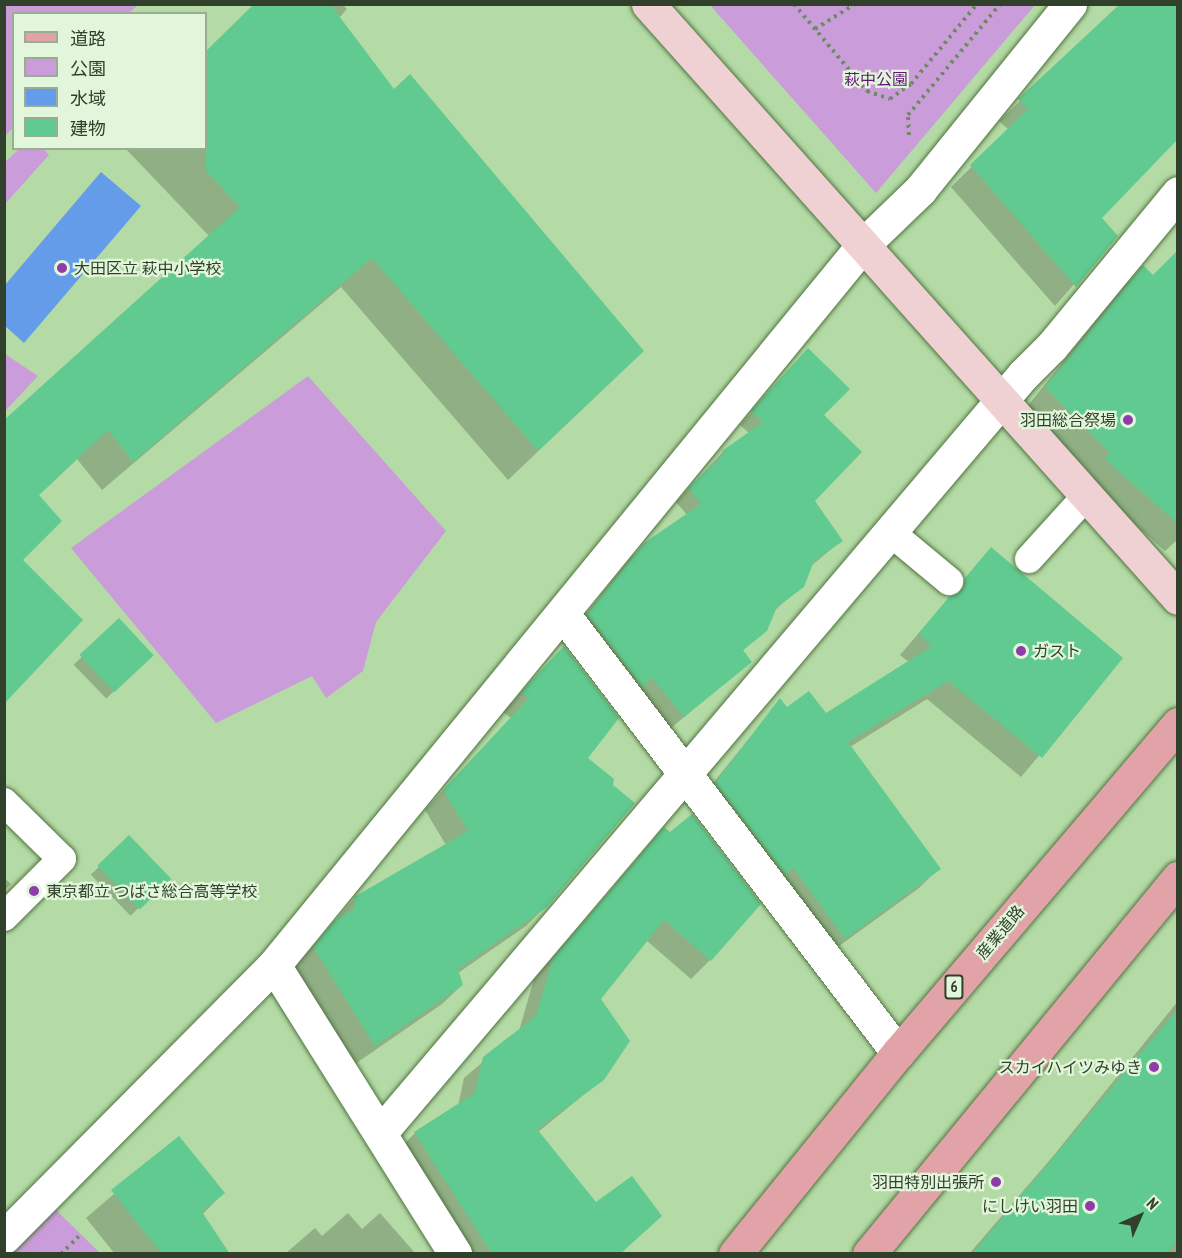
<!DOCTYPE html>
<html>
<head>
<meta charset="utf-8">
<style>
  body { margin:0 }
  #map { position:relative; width:1182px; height:1258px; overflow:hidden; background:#b4dba5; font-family:"PT Sans Narrow","Noto Sans JP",sans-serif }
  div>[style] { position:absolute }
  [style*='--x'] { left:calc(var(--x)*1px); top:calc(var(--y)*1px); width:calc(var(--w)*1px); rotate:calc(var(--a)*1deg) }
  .green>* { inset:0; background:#ca9dda }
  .water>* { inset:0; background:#659ce9 }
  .shadow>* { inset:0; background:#0003; transform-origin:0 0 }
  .building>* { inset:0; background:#61ca90; transform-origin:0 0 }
  .path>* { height:4px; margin-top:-2px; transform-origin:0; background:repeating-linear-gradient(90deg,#6f8a65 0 3px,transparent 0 7.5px) }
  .roads { filter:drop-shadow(0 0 2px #517442) drop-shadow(0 0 2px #517442) }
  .lane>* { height:28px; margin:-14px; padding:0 14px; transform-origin:14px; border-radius:14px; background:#fff }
  .street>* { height:33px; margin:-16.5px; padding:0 16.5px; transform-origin:16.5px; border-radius:16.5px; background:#fff }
  .secondary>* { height:33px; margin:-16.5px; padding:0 16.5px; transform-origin:16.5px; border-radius:16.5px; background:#f0d1d3 }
  .primary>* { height:33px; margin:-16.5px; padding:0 16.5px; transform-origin:16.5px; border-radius:16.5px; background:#e1a3a7 }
  .dots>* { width:16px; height:16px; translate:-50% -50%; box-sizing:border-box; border:3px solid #e1f6da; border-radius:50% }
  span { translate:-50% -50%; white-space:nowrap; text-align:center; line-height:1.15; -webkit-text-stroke:4.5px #e1f6da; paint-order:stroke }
  .shield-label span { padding:2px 4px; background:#e1f6da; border:2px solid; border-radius:4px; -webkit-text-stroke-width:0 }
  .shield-label { font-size:15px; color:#30402a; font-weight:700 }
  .park-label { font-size:16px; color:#621778 }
  .poi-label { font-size:16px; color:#30402a }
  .left { translate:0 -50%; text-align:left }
  .right { translate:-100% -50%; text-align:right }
  .street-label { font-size:16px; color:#30402a }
  .frame { position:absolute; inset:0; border:6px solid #30402a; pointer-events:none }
  .legend { position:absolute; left:12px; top:12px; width:195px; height:138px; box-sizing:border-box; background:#e1f6da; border:2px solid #9aad94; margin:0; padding:8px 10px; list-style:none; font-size:18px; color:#30402a }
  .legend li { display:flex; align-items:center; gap:12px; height:30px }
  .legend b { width:30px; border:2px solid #9aad94 }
  .north { position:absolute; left:1110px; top:1186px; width:60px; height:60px; -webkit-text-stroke:4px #e1f6da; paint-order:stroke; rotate:45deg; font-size:16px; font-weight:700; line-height:24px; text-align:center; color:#30402a }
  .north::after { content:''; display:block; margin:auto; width:21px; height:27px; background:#30402a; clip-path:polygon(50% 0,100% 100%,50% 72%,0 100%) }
</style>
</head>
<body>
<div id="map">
  <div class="green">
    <div style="clip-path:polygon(5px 4px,138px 4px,138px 5px,129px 13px,14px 14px,13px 128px,5px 136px)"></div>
    <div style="clip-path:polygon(710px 5px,1035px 5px,876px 193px)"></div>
    <div style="clip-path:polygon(20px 148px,44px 149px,49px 155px,5px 204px,5px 162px)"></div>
    <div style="clip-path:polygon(5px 354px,38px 376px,5px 411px)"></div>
    <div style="clip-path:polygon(308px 376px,446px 531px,376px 622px,363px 671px,326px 698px,312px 676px,216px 723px,71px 548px)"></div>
    <div style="clip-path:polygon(55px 1209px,100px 1253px,11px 1253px)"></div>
  </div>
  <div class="water">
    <div style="clip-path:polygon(101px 172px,141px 206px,24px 343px,5px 326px,5px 285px)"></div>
  </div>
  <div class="shadow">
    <div style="clip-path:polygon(256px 4px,342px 4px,347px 9px,339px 18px,612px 381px,508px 480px,341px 287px,102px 490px,77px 459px,38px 496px,21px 560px,4px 422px,209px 236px,125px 148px,206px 148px,206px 53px)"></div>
    <div style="clip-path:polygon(1123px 4px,1100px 218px,1116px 236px,1055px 306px,951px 187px,1009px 130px,999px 121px)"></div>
    <div style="clip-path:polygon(1178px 252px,1178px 539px,1165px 551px,1085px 480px,1091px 474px,1026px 408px,1123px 287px,1143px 267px,1153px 277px)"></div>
    <div style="clip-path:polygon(796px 363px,822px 415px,813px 501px,841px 541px,811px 566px,802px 586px,774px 611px,766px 630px,742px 651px,750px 662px,671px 728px,575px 628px,631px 557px,687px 515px,676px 502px,723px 452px,749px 433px,740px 425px)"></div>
    <div style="clip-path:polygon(991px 549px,1121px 658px,1021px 777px,927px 699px,850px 747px,939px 868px,919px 888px,824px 957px,697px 803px,780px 700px,786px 709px,825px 715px,909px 662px,900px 655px)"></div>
    <div style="left:119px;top:621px;width:47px;height:63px;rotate:46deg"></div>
    <div style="clip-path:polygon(563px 648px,586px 758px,611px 786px,546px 906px,526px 926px,458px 973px,462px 985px,442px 1004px,355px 1064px,295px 967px,355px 898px,446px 845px,425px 810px,511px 718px,503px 712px)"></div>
    <div style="clip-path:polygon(664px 829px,710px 960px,691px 979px,646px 940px,599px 999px,603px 1079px,538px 1132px,620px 1254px,463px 1254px,396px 1152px,415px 1133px,458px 1106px,464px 1078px,519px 1031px,534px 979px)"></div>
    <div style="left:129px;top:838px;width:57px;height:53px;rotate:46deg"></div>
    <div style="clip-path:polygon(4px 878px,11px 884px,4px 891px)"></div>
    <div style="clip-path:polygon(1178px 1001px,1178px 1254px,969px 1254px,1054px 1155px)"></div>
    <div style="clip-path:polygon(179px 1138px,223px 1193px,202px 1215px,228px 1254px,115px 1254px,86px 1218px)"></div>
    <div style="clip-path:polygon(348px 1213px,362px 1229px,380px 1213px,415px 1253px,285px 1254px,315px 1228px,322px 1236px)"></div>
  </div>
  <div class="building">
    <div style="clip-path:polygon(254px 4px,330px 4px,394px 89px,410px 74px,644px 351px,538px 451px,372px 258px,133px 462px,108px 430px,39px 495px,62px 521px,23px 560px,83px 620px,4px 704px,4px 420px,240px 207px,206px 171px,206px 51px)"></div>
    <div style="clip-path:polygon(1120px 4px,1178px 4px,1178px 139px,1102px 218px,1118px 236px,1076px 287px,970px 165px,1028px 109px,1018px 99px)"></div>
    <div style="clip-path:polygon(1178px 250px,1178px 524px,1105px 459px,1110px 453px,1045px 387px,1143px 265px,1153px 275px)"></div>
    <div style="clip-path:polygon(808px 348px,850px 389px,824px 415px,862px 452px,815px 501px,843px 541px,814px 561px,804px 587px,777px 607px,767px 631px,743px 650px,752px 662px,684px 717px,651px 677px,643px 688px,587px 614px,644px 543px,701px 504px,688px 488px,724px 454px,722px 451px,763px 422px,751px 411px)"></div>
    <div style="clip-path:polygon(991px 547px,1123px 658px,1042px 758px,948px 681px,848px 742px,941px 869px,845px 939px,793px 867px,786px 875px,715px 783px,780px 698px,787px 707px,809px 691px,826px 713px,932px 646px,918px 634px,949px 597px,962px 591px,965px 578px)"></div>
    <div style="left:119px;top:618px;width:51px;height:54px;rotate:47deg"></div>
    <div style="clip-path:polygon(564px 646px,619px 718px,588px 758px,614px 779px,613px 785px,635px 803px,547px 907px,458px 969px,463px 985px,375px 1046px,313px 947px,334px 921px,355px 908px,354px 897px,468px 831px,443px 790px,529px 698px,521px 692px)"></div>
    <div style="clip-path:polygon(692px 814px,761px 904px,711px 961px,664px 920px,601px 999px,630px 1041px,604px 1080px,537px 1129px,596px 1202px,632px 1176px,662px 1216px,620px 1254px,492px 1254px,414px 1132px,475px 1093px,483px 1057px,536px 1016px,553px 958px,664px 827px,670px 832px)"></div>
    <div style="left:129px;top:835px;width:61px;height:44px;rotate:46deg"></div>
    <div style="clip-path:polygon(1178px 1009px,1178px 1240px,1166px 1254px,972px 1254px)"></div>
    <div style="clip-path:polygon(179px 1136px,225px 1193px,202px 1212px,230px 1254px,162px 1254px,111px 1190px)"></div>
  </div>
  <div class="path">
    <div style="--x:794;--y:4;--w:114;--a:50"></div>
    <div style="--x:867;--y:91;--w:24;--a:19"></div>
    <div style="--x:890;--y:99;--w:26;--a:-36"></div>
    <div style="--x:911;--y:84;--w:104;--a:-50.5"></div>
    <div style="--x:815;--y:29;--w:47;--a:-32"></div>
    <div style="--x:909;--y:135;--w:20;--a:-93"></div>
    <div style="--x:908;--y:115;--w:144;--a:-50.3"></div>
    <div style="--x:61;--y:1254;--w:25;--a:-45"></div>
  </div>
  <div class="roads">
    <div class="lane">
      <div style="--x:890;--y:532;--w:77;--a:39.7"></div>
      <div style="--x:1029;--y:559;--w:86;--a:-47.8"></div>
      <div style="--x:4;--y:802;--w:81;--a:44.5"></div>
      <div style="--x:62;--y:859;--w:82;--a:135"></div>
    </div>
    <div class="street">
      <div style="--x:563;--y:614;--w:552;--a:52.65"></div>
      <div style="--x:274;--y:965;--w:341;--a:57.9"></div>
      <div style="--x:381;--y:1132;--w:993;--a:-49.7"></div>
      <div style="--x:1023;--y:375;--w:41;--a:-45"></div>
      <div style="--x:1052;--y:346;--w:198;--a:-50.5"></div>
      <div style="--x:4;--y:1237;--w:383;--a:-45.2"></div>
      <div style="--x:274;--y:965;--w:929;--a:-50.72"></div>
      <div style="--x:862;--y:246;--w:81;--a:-44"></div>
      <div style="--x:920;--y:190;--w:239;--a:-51.1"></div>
    </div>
    <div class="secondary">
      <div style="--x:648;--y:4;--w:796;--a:48.26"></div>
    </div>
    <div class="primary">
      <div style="--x:735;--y:1254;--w:259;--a:-51"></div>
      <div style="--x:898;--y:1053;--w:432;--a:-49.6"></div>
      <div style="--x:869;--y:1254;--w:487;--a:-50.6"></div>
    </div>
  </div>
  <div class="dots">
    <div style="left:62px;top:268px;background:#8f3ba9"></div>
    <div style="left:1128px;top:420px;background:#8f3ba9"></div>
    <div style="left:1021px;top:651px;background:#8f3ba9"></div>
    <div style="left:34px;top:891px;background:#8f3ba9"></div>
    <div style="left:1154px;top:1067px;background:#8f3ba9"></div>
    <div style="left:996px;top:1182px;background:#8f3ba9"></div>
    <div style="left:1090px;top:1206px;background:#8f3ba9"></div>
  </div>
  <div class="shield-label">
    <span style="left:954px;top:987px">6</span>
  </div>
  <div class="park-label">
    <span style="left:876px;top:79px">萩中公園</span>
  </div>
  <div class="poi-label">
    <span class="left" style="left:74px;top:268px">大田区立 萩中小学校</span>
    <span class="right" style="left:1116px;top:420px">羽田総合祭場</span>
    <span class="left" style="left:1033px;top:651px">ガスト</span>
    <span class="left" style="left:46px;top:891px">東京都立 つばさ総合高等学校</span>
    <span class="right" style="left:1142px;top:1067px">スカイハイツみゆき</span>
    <span class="right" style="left:984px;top:1182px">羽田特別出張所</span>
    <span class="right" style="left:1078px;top:1206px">にしけい羽田</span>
  </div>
  <div class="street-label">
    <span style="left:1000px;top:932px;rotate:-50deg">産業道路</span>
  </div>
  <div class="frame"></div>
  <ul class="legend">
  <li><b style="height:8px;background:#e1a3a7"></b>道路</li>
  <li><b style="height:16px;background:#ca9dda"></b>公園</li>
  <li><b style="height:16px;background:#659ce9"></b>水域</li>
  <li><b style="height:16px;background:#61ca90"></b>建物</li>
  </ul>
  <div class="north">N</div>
</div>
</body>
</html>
